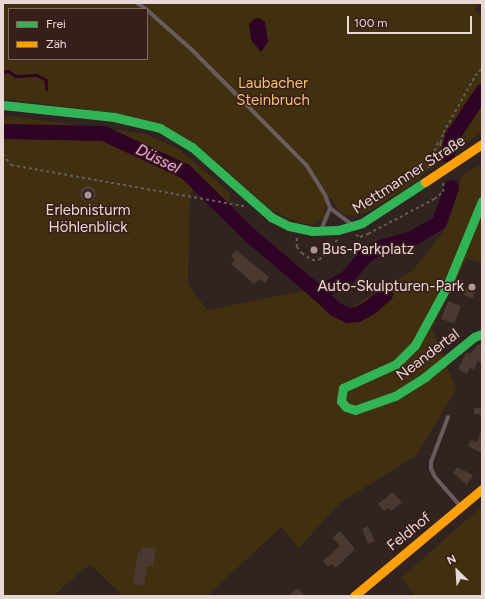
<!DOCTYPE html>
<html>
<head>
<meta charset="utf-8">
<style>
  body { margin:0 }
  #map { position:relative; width:485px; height:599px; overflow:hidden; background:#312320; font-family:Figtree,sans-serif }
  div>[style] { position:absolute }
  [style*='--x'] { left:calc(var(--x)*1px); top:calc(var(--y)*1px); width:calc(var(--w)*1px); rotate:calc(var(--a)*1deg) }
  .green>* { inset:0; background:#41300f }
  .water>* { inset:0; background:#2e0325 }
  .stream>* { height:2.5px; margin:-1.25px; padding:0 1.25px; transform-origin:1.25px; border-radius:1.25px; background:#2e0325 }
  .river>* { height:15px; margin:-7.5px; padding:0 7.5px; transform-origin:7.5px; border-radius:7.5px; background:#2e0325 }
  .building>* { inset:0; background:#4a3930; transform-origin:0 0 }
  .round { border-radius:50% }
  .path>* { height:1.5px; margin-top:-0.75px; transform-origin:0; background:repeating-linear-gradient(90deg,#675b59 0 3px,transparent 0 6px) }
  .lane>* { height:4px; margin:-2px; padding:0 2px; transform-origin:2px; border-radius:2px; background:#685d5c }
  .fast>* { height:9px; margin:-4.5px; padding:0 4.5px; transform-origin:4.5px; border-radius:4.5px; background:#30b455 }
  .slow>* { height:9px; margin:-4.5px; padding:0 4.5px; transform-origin:4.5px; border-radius:4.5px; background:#ff9f0a }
  .dots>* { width:11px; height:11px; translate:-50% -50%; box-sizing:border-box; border:2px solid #371e1a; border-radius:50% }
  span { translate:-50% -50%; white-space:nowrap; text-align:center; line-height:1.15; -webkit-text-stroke:3px #371e1a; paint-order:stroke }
  .park-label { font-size:15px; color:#f2c36a }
  .street-label { font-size:15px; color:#e9d7d4 }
  .poi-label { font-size:15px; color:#e9d7d4 }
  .left { translate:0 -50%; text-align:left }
  .right { translate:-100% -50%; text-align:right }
  .water-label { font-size:16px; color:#f4a4df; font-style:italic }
  .frame { position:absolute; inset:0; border:4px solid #e9d7d4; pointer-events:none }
  .legend { position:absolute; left:8px; top:8px; width:140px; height:52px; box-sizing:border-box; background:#371e1a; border:1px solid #7e6864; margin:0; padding:5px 7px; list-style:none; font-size:12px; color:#e9d7d4 }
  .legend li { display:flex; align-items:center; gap:8px; height:20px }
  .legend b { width:20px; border:1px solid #7e6864 }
  .north { position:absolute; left:437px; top:551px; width:40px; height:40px; -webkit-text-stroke:3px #371e1a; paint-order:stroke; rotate:335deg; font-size:11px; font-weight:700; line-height:16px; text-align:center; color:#e9d7d4 }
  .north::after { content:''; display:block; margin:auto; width:14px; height:18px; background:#e9d7d4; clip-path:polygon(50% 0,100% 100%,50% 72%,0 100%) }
  .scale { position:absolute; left:347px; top:16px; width:125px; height:18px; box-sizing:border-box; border:2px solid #e9d7d4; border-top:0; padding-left:5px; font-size:12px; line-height:14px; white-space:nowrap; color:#e9d7d4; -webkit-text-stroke:3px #371e1a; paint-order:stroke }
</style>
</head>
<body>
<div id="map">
  <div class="green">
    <div style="clip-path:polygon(evenodd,3px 3px,479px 3px,475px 9px,482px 19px,482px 132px,430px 168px,416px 182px,373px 209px,356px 216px,346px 215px,338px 209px,331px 198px,326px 200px,324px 218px,319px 222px,313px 225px,299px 223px,271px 210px,198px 146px,115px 113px,3px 99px,3px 3px,9px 9px,147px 9px,147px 59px,9px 59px,9px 9px)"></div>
    <div style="clip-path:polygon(9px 116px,145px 134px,179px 149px,230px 193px,229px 202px,206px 197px,193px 185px,190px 198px,188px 284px,207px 310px,307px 290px,340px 314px,413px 270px,443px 232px,462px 175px,482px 164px,482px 263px,467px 258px,432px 328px,456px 390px,417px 455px,340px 503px,299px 548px,281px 527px,207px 596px,123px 596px,90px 564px,53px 596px,3px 596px,3px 120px)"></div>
    <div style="clip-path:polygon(482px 506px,482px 596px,416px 596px,401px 578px)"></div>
  </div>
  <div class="water">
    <div style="clip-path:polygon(259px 18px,265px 22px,268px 42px,261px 52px,251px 40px,249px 24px,254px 19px)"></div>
  </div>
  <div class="stream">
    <div style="--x:3;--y:72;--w:5;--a:-11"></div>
    <div style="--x:8;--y:71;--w:9;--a:32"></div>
    <div style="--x:16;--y:76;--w:21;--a:-3"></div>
    <div style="--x:37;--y:75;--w:10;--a:29"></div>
    <div style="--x:46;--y:80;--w:9;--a:84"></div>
  </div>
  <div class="river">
    <div style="--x:3;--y:131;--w:100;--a:1.1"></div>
    <div style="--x:103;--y:133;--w:90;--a:24.9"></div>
    <div style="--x:185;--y:171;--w:93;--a:44.6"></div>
    <div style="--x:251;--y:236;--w:88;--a:40.4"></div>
    <div style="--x:318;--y:293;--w:32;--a:-28"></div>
    <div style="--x:346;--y:278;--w:30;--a:-50"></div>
    <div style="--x:365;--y:255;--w:17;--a:-28"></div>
    <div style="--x:380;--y:247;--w:35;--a:-16"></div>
    <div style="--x:414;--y:237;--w:29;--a:-31"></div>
    <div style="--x:439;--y:222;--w:37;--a:-71"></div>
    <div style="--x:447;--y:154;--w:19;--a:-74"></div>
    <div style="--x:452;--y:136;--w:54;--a:-56.3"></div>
    <div style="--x:318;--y:293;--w:23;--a:43"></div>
    <div style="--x:335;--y:309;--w:14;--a:25"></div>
    <div style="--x:348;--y:315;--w:9;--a:-6"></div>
    <div style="--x:357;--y:314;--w:15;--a:-28"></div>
    <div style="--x:370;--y:307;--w:20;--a:-41"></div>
  </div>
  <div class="building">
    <div class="round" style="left:80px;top:186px;width:16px;height:16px"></div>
    <div style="clip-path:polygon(236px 250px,269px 277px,265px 283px,260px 279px,254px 284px,231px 264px,235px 260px,231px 256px)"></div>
    <div style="left:469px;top:282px;width:10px;height:14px;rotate:24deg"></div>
    <div style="left:448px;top:301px;width:14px;height:19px;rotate:21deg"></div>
    <div style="clip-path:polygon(478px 344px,482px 346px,482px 363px,478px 361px,474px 370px,470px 368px,467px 374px,458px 369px,466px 353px,471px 353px)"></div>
    <div style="clip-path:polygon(474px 408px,482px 408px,482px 415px,474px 414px)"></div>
    <div style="clip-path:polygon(481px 431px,482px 432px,482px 453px,468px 446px,471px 440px,477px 442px)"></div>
    <div style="clip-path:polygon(457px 467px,473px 475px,467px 485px,453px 473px)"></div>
    <div style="clip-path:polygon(393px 492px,402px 503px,391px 511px,388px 508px,384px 511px,378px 504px)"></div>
    <div style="clip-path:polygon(368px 526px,375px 541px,368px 544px,362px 529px)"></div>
    <div style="clip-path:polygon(340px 531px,355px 549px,336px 568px,332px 564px,328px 567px,323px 561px,340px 546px,332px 538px)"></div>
    <div style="clip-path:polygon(142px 547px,156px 548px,153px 567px,147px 566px,144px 585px,133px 584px,138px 552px,141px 553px)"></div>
    <div style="clip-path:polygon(298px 588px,305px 596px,288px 596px)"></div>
  </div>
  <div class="path">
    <div style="--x:3;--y:154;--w:14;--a:54"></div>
    <div style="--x:11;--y:165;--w:237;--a:10"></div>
    <div style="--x:442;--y:158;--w:15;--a:-98"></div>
    <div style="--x:440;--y:143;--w:10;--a:-73"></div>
    <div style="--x:443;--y:133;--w:65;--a:-60.7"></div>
    <div style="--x:475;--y:76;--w:11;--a:-49"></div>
    <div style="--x:428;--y:168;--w:30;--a:-69"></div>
    <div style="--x:356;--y:235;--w:4;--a:27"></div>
    <div style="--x:360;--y:237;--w:9;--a:-21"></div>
    <div style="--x:368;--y:234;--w:75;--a:-27.9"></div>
    <div style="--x:434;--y:199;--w:11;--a:-38"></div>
    <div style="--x:443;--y:192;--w:9;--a:-90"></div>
    <div style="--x:297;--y:238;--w:9;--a:90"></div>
    <div style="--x:297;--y:247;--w:8;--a:50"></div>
    <div style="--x:302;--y:253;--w:12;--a:35"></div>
    <div style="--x:312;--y:260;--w:7;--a:0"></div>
    <div style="--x:319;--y:260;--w:27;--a:-48"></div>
  </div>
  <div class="lane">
    <div style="--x:137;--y:3;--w:11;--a:34"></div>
    <div style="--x:147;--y:10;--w:60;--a:41.6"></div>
    <div style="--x:192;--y:50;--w:163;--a:45.2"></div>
    <div style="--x:307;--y:166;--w:34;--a:58"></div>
    <div style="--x:325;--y:195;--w:14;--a:69"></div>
    <div style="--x:330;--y:208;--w:22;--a:112"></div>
    <div style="--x:330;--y:208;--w:25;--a:37"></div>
    <div style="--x:448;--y:417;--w:48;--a:110.7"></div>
    <div style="--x:431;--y:462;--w:7;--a:90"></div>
    <div style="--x:431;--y:469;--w:9;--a:63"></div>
    <div style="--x:435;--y:477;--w:38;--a:49"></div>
  </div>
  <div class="fast">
    <div style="--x:3;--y:105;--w:112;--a:6.2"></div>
    <div style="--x:114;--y:117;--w:47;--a:13.4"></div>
    <div style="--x:160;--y:128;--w:37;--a:31"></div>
    <div style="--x:192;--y:147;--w:106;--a:41.5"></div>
    <div style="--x:271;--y:217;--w:20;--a:27"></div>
    <div style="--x:289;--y:226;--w:24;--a:12"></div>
    <div style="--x:312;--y:231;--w:26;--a:-2"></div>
    <div style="--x:338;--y:230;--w:25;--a:-16"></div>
    <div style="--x:362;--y:223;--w:75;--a:-33.1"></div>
    <div style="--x:482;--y:201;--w:92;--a:112.4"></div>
    <div style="--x:447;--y:286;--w:67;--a:118.5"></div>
    <div style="--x:415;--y:345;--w:27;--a:135"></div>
    <div style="--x:396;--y:364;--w:58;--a:155.6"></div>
    <div style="--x:343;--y:388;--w:13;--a:99"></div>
    <div style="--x:341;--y:401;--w:8;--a:50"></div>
    <div style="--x:346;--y:407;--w:9;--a:18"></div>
    <div style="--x:355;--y:410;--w:42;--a:-19.3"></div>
    <div style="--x:395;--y:396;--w:36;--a:-32"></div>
    <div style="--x:425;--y:377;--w:63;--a:-39.2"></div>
    <div style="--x:474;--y:337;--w:9;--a:-21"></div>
  </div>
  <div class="slow">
    <div style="--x:425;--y:182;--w:69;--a:-33.7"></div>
    <div style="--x:354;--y:596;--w:167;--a:-39.9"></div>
  </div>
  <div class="dots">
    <div style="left:88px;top:195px;background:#a99895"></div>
    <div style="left:314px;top:250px;background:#a99895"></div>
    <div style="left:472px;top:287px;background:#a99895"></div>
  </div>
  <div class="park-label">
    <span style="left:273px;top:92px">Laubacher<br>Steinbruch</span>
  </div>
  <div class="street-label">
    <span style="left:409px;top:175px;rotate:-33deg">Mettmanner Straße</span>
    <span style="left:428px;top:355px;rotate:-37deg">Neandertal</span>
    <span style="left:409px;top:532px;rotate:-39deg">Feldhof</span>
  </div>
  <div class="poi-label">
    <span style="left:88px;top:219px">Erlebnisturm<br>Höhlenblick</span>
    <span class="left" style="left:322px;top:250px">Bus-Parkplatz</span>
    <span class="right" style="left:464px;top:287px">Auto-Skulpturen-Park</span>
  </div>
  <div class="water-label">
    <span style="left:158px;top:159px;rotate:26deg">Düssel</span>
  </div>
  <div class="frame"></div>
  <ul class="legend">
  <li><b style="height:5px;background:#30b455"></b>Frei</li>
  <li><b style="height:5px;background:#ff9f0a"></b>Zäh</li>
  </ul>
  <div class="north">N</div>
  <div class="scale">100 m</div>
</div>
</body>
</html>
